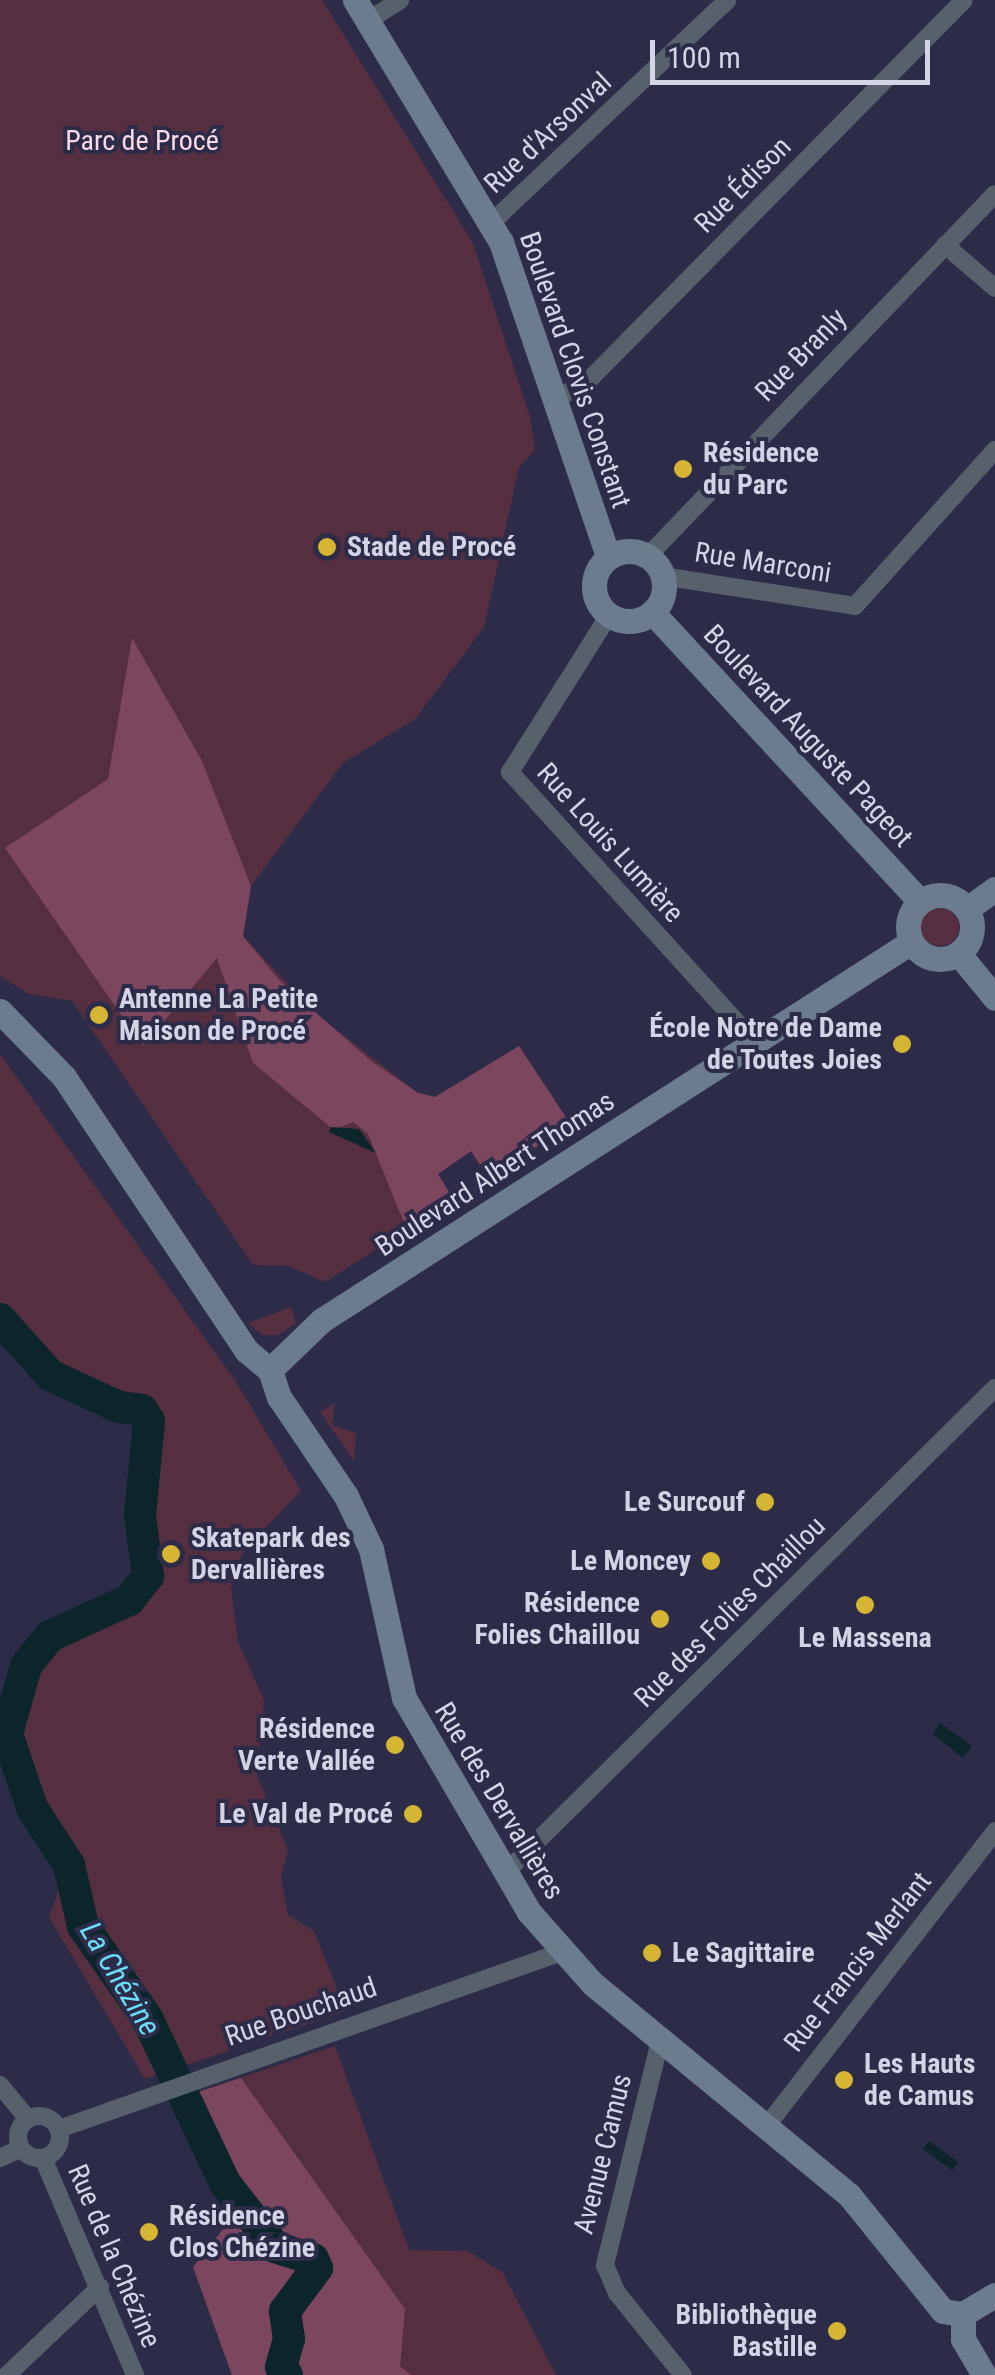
<!DOCTYPE html>
<html>
<head>
<meta charset="utf-8">
<style>
  body { margin:0 }
  #map { position:relative; width:995px; height:2375px; overflow:hidden; background:#2d2c48; font-family:"Roboto Condensed",sans-serif }
  div>[style] { position:absolute }
  [style*='--x'] { left:calc(var(--x)*1px); top:calc(var(--y)*1px); width:calc(var(--w)*1px); rotate:calc(var(--a)*1deg) }
  .green>* { inset:0; background:#552f40 }
  .round { border-radius:50% }
  .forest>* { inset:0; background:#7d465f }
  .water>* { inset:0; background:#0b252b; transform-origin:0 0 }
  .river>* { height:32px; margin:-16px; padding:0 16px; transform-origin:16px; border-radius:16px; background:#0b252b }
  .street>* { height:18px; margin:-9px; padding:0 9px; transform-origin:9px; border-radius:9px; background:#57616c }
  .street>.ring { margin:-9px; padding:0; box-sizing:content-box; background:none; border:18px solid #57616c; border-radius:50% }
  .secondary>* { height:25px; margin:-12.5px; padding:0 12.5px; transform-origin:12.5px; border-radius:12.5px; background:#6c7c8e }
  .secondary>.ring { margin:-12.5px; padding:0; box-sizing:content-box; background:none; border:25px solid #6c7c8e; border-radius:50% }
  .dots>* { width:28px; height:28px; translate:-50% -50%; box-sizing:border-box; border:5px solid #2d2c48; border-radius:50% }
  span { translate:-50% -50%; white-space:nowrap; text-align:center; line-height:1.15; -webkit-text-stroke:8px #2d2c48; paint-order:stroke }
  .street-label { font-size:28px; color:#d3d4e6 }
  .park-label { font-size:28px; color:#fdd9e7 }
  .poi-label { font-size:28px; color:#d3d4e6; font-weight:700 }
  .left { translate:0 -50%; text-align:left }
  .right { translate:-100% -50%; text-align:right }
  .water-label { font-size:30px; color:#69defa; font-style:italic }
  .scale { position:absolute; left:650px; top:40px; width:280px; height:45px; box-sizing:border-box; border:5px solid #d3d4e6; border-top:0; padding-left:12px; font-size:30px; line-height:35px; white-space:nowrap; color:#d3d4e6; -webkit-text-stroke:8px #2d2c48; paint-order:stroke }
</style>
</head>
<body>
<div id="map">
  <div class="green">
    <div style="clip-path:polygon(0 0,322px 0,473px 243px,530px 417px,535px 450px,519px 467px,484px 627px,415px 719px,343px 763px,251px 886px,243px 936px,318px 1016px,418px 1093px,435px 1097px,519px 1046px,571px 1125px,488px 1177px,471px 1151px,438px 1174px,454px 1200px,325px 1282px,289px 1266px,253px 1265px,72px 1001px,29px 994px,0 976px)"></div>
    <div class="round" style="left:921px;top:908px;width:38px;height:38px"></div>
    <div style="clip-path:polygon(0 1054px,235px 1380px,301px 1491px,243px 1551px,231px 1588px,238px 1642px,264px 1700px,257px 1776px,288px 1850px,281px 1878px,288px 1915px,314px 1931px,346px 2011px,145px 2079px,49px 1917px,66px 1870px,59px 1840px,14px 1745px,51px 1647px,147px 1593px,152px 1569px,147px 1516px,157px 1426px,154px 1405px,120px 1402px,58px 1371px,0 1309px)"></div>
    <div style="clip-path:polygon(291px 1307px,296px 1323px,278px 1335px,262px 1335px,248px 1323px)"></div>
    <div style="clip-path:polygon(335px 1403px,332px 1425px,356px 1433px,354px 1461px,320px 1412px)"></div>
    <div style="clip-path:polygon(335px 2046px,409px 2250px,468px 2251px,503px 2273px,556px 2375px,232px 2375px,193px 2267px,232px 2218px,183px 2097px)"></div>
  </div>
  <div class="forest">
    <div style="clip-path:polygon(132px 638px,202px 761px,251px 886px,243px 936px,279px 980px,371px 1061px,418px 1093px,435px 1097px,519px 1046px,571px 1125px,488px 1177px,471px 1151px,438px 1174px,454px 1200px,407px 1230px,368px 1134px,353px 1122px,334px 1130px,253px 1063px,217px 958px,143px 1046px,5px 848px,108px 779px)"></div>
    <div style="clip-path:polygon(241px 2078px,405px 2309px,400px 2366px,411px 2375px,232px 2375px,193px 2267px,232px 2218px,183px 2097px)"></div>
  </div>
  <div class="water">
    <div style="clip-path:polygon(331px 1127px,359px 1129px,376px 1153px,329px 1132px)"></div>
    <div style="clip-path:polygon(940px 1723px,972px 1746px,963px 1758px,933px 1734px)"></div>
    <div style="left:929px;top:2141px;width:36px;height:10px;rotate:36deg"></div>
  </div>
  <div class="river">
    <div style="--x:0;--y:1319;--w:75;--a:48.2"></div>
    <div style="--x:50;--y:1375;--w:76;--a:24.9"></div>
    <div style="--x:119;--y:1407;--w:23;--a:7"></div>
    <div style="--x:142;--y:1410;--w:13;--a:58"></div>
    <div style="--x:149;--y:1421;--w:95;--a:95.4"></div>
    <div style="--x:140;--y:1516;--w:61;--a:82.4"></div>
    <div style="--x:148;--y:1576;--w:31;--a:128"></div>
    <div style="--x:129;--y:1600;--w:87;--a:155.5"></div>
    <div style="--x:50;--y:1636;--w:38;--a:129"></div>
    <div style="--x:26;--y:1666;--w:71;--a:105.6"></div>
    <div style="--x:7;--y:1734;--w:78;--a:71.3"></div>
    <div style="--x:32;--y:1808;--w:68;--a:57"></div>
    <div style="--x:69;--y:1865;--w:63;--a:77.1"></div>
    <div style="--x:83;--y:1926;--w:112;--a:55.2"></div>
    <div style="--x:147;--y:2018;--w:183;--a:64.7"></div>
    <div style="--x:225;--y:2183;--w:81;--a:52"></div>
    <div style="--x:275;--y:2247;--w:40;--a:18"></div>
    <div style="--x:313;--y:2259;--w:10;--a:66"></div>
    <div style="--x:317;--y:2268;--w:54;--a:126.7"></div>
    <div style="--x:285;--y:2311;--w:28;--a:82"></div>
    <div style="--x:289;--y:2339;--w:29;--a:106"></div>
    <div style="--x:281;--y:2367;--w:10;--a:53"></div>
  </div>
  <div class="street">
    <div style="--x:367;--y:21;--w:39;--a:-32"></div>
    <div style="--x:491;--y:223;--w:325;--a:-43.3"></div>
    <div style="--x:945;--y:245;--w:66;--a:40.7"></div>
    <div style="--x:555;--y:400;--w:41;--a:-31"></div>
    <div style="--x:590;--y:379;--w:532;--a:-45.38"></div>
    <div style="--x:648;--y:556;--w:501;--a:-46.21"></div>
    <div style="--x:662;--y:576;--w:195;--a:8.8"></div>
    <div style="--x:855;--y:606;--w:210;--a:-48.1"></div>
    <div style="--x:609;--y:615;--w:186;--a:122.2"></div>
    <div style="--x:510;--y:772;--w:366;--a:47.8"></div>
    <div style="--x:504;--y:1874;--w:691;--a:-44.71"></div>
    <div style="--x:660;--y:2041;--w:231;--a:103.8"></div>
    <div style="--x:605;--y:2265;--w:30;--a:67"></div>
    <div style="--x:617;--y:2293;--w:105;--a:51.2"></div>
    <div style="--x:0;--y:2085;--w:44;--a:50.5"></div>
    <div class="ring" style="left:18px;top:2116px;width:24px;height:24px"></div>
    <div style="--x:765;--y:2128;--w:376;--a:-52.2"></div>
    <div style="--x:59;--y:2129;--w:533;--a:-19.39"></div>
    <div style="--x:0;--y:2158;--w:23;--a:-25"></div>
    <div style="--x:43;--y:2158;--w:236;--a:67"></div>
    <div style="--x:7;--y:2375;--w:128;--a:-43.4"></div>
  </div>
  <div class="secondary">
    <div style="--x:355;--y:0;--w:283;--a:58.9"></div>
    <div style="--x:501;--y:242;--w:333;--a:71.2"></div>
    <div class="ring" style="left:594px;top:551px;width:45px;height:45px"></div>
    <div style="--x:652;--y:612;--w:394;--a:47.2"></div>
    <div class="ring" style="left:908px;top:895px;width:39px;height:39px"></div>
    <div style="--x:967;--y:909;--w:34;--a:-36"></div>
    <div style="--x:958;--y:953;--w:58;--a:50.6"></div>
    <div style="--x:0;--y:1011;--w:92;--a:45.9"></div>
    <div style="--x:64;--y:1077;--w:329;--a:56.3"></div>
    <div style="--x:247;--y:1351;--w:30;--a:40"></div>
    <div style="--x:270;--y:1370;--w:28;--a:72"></div>
    <div style="--x:279;--y:1397;--w:120;--a:55.9"></div>
    <div style="--x:346;--y:1496;--w:59;--a:64.7"></div>
    <div style="--x:371;--y:1549;--w:153;--a:77.5"></div>
    <div style="--x:404;--y:1698;--w:248;--a:59.7"></div>
    <div style="--x:529;--y:1912;--w:96;--a:48.4"></div>
    <div style="--x:593;--y:1984;--w:332;--a:39.5"></div>
    <div style="--x:849;--y:2195;--w:149;--a:51"></div>
    <div style="--x:943;--y:2311;--w:20;--a:9"></div>
    <div style="--x:270;--y:1370;--w:72;--a:-43.9"></div>
    <div style="--x:322;--y:1320;--w:700;--a:-32.69"></div>
    <div style="--x:963;--y:2314;--w:25;--a:90"></div>
    <div style="--x:963;--y:2339;--w:42;--a:59.7"></div>
    <div style="--x:963;--y:2314;--w:37;--a:-31"></div>
  </div>
  <div class="dots">
    <div style="left:683px;top:469px;background:#d6b534"></div>
    <div style="left:327px;top:547px;background:#d6b534"></div>
    <div style="left:99px;top:1015px;background:#d6b534"></div>
    <div style="left:902px;top:1044px;background:#d6b534"></div>
    <div style="left:765px;top:1502px;background:#d6b534"></div>
    <div style="left:171px;top:1554px;background:#d6b534"></div>
    <div style="left:711px;top:1561px;background:#d6b534"></div>
    <div style="left:865px;top:1605px;background:#d6b534"></div>
    <div style="left:660px;top:1619px;background:#d6b534"></div>
    <div style="left:395px;top:1745px;background:#d6b534"></div>
    <div style="left:413px;top:1814px;background:#d6b534"></div>
    <div style="left:652px;top:1953px;background:#d6b534"></div>
    <div style="left:844px;top:2080px;background:#d6b534"></div>
    <div style="left:149px;top:2232px;background:#d6b534"></div>
    <div style="left:837px;top:2331px;background:#d6b534"></div>
  </div>
  <div class="street-label">
    <span style="left:548px;top:133px;rotate:-43deg">Rue d'Arsonval</span>
    <span style="left:743px;top:185px;rotate:-45deg">Rue Édison</span>
    <span style="left:801px;top:355px;rotate:-46deg">Rue Branly</span>
    <span style="left:575px;top:370px;rotate:71deg">Boulevard Clovis Constant</span>
    <span style="left:763px;top:563px;rotate:9deg">Rue Marconi</span>
    <span style="left:808px;top:736px;rotate:47deg">Boulevard Auguste Pageot</span>
    <span style="left:610px;top:843px;rotate:48deg">Rue Louis Lumière</span>
    <span style="left:495px;top:1174px;rotate:-33deg">Boulevard Albert Thomas</span>
    <span style="left:730px;top:1612px;rotate:-45deg">Rue des Folies Chaillou</span>
    <span style="left:499px;top:1801px;rotate:59deg">Rue des Dervallières</span>
    <span style="left:858px;top:1962px;rotate:-52deg">Rue Francis Merlant</span>
    <span style="left:301px;top:2012px;rotate:-19deg">Rue Bouchaud</span>
    <span style="left:603px;top:2154px;rotate:-76deg">Avenue Camus</span>
    <span style="left:114px;top:2256px;rotate:67deg">Rue de la Chézine</span>
  </div>
  <div class="park-label">
    <span style="left:142px;top:141px">Parc de Procé</span>
  </div>
  <div class="poi-label">
    <span class="left" style="left:703px;top:469px">Résidence<br>du Parc</span>
    <span class="left" style="left:347px;top:547px">Stade de Procé</span>
    <span class="left" style="left:119px;top:1015px">Antenne La Petite<br>Maison de Procé</span>
    <span class="right" style="left:882px;top:1044px">École Notre de Dame<br>de Toutes Joies</span>
    <span class="right" style="left:745px;top:1502px">Le Surcouf</span>
    <span class="left" style="left:191px;top:1554px">Skatepark des<br>Dervallières</span>
    <span class="right" style="left:691px;top:1561px">Le Moncey</span>
    <span class="right" style="left:640px;top:1619px">Résidence<br>Folies Chaillou</span>
    <span style="left:865px;top:1638px">Le Massena</span>
    <span class="right" style="left:375px;top:1745px">Résidence<br>Verte Vallée</span>
    <span class="right" style="left:393px;top:1814px">Le Val de Procé</span>
    <span class="left" style="left:672px;top:1953px">Le Sagittaire</span>
    <span class="left" style="left:864px;top:2080px">Les Hauts<br>de Camus</span>
    <span class="left" style="left:169px;top:2232px">Résidence<br>Clos Chézine</span>
    <span class="right" style="left:817px;top:2331px">Bibliothèque<br>Bastille</span>
  </div>
  <div class="water-label">
    <span style="left:120px;top:1979px;rotate:59deg">La Chézine</span>
  </div>
  <div class="scale">100 m</div>
</div>
</body>
</html>
